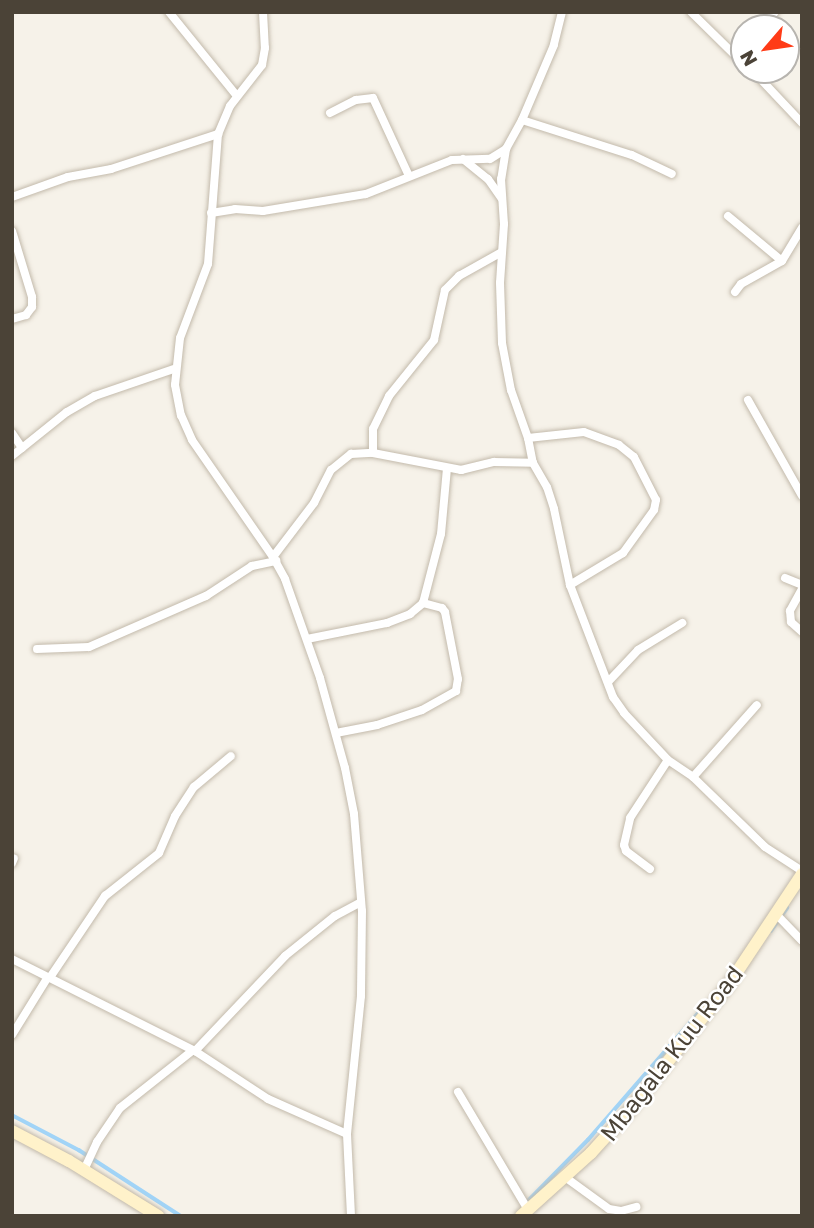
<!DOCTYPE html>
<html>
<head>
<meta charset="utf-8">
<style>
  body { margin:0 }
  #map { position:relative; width:814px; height:1228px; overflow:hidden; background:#f6f2e9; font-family:"Golos Text",sans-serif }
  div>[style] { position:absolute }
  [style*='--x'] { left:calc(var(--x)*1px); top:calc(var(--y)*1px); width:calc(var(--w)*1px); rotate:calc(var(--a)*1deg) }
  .stream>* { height:3.5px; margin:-1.75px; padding:0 1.75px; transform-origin:1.75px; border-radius:1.75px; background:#a1d4f7 }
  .roads { filter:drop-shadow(0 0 2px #c3baab) drop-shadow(0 0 2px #c3baab) }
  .street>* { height:8px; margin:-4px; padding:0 4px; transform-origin:4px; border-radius:4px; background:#fff }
  .secondary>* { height:12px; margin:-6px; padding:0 6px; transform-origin:6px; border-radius:6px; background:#fff2ca }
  span { translate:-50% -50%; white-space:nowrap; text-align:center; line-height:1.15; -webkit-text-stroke:5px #fff; paint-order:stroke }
  .street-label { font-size:24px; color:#4b4337 }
  .frame { position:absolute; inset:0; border:14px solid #4b4337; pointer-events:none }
  .north { position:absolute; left:730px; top:14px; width:70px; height:70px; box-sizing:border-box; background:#fff; border:2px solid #b7b4af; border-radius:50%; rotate:241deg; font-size:19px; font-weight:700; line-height:28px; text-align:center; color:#4b4337 }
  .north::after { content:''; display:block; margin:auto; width:24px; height:32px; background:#ff3b17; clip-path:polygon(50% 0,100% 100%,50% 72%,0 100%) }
</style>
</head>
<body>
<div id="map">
  <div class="stream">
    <div style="--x:771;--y:931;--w:28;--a:-55"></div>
    <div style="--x:12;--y:1115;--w:76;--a:27.6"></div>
    <div style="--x:79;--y:1150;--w:121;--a:32.9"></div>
    <div style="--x:527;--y:1202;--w:87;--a:-45.5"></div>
    <div style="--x:588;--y:1140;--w:171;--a:-49"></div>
  </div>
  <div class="roads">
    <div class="street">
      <div style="--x:169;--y:12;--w:108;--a:51"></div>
      <div style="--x:263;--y:12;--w:36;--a:87"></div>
      <div style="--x:265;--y:48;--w:17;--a:100"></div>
      <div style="--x:262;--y:65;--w:52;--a:128"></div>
      <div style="--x:230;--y:106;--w:30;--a:113"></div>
      <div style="--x:218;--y:134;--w:130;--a:94.4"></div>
      <div style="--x:208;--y:264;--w:79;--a:110.7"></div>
      <div style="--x:180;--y:338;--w:47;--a:96.1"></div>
      <div style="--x:175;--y:385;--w:31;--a:79"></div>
      <div style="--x:181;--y:415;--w:27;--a:66"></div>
      <div style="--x:192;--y:440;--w:142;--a:55.3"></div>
      <div style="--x:273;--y:557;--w:25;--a:61"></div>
      <div style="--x:285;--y:579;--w:105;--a:70.5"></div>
      <div style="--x:320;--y:678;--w:93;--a:74.5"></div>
      <div style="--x:345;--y:768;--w:47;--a:78.9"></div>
      <div style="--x:354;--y:814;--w:97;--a:85.3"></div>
      <div style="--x:362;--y:911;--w:85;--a:90.7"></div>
      <div style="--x:361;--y:996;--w:139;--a:95.8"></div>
      <div style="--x:347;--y:1134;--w:82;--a:87.2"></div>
      <div style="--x:562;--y:12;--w:34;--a:104"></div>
      <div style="--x:554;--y:45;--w:82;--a:113.1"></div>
      <div style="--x:522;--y:120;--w:33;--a:119"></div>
      <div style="--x:506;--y:149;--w:30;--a:99"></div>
      <div style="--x:501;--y:179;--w:45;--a:86.2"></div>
      <div style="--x:504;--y:224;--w:59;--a:93.9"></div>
      <div style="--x:500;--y:283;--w:60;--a:88.1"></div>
      <div style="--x:502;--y:343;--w:48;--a:79.2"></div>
      <div style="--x:511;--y:390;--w:51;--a:70.5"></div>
      <div style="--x:528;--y:438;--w:25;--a:79"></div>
      <div style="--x:533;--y:463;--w:28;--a:60"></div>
      <div style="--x:547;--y:487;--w:23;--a:72"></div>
      <div style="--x:554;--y:509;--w:78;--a:78.1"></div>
      <div style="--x:570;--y:585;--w:120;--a:69"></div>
      <div style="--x:613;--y:697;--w:19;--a:55"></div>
      <div style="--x:624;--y:713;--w:64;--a:46.9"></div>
      <div style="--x:668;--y:760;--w:30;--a:34"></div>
      <div style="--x:693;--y:777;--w:100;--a:44.2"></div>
      <div style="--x:765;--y:847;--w:44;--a:33"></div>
      <div style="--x:691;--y:12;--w:74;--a:44.5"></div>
      <div style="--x:761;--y:28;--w:21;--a:-49"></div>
      <div style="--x:752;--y:70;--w:73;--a:46.7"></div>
      <div style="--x:330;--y:113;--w:29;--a:-27"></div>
      <div style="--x:356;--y:100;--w:17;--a:-7"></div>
      <div style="--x:373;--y:98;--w:86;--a:65.2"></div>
      <div style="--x:522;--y:120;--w:115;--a:17.7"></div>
      <div style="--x:632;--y:155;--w:44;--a:25.4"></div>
      <div style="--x:463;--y:159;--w:32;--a:39"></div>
      <div style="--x:488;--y:179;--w:24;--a:55"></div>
      <div style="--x:12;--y:197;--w:59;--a:-19.7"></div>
      <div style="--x:68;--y:177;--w:44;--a:-10.5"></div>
      <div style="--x:111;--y:169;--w:113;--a:-18.1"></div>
      <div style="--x:211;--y:213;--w:24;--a:-9"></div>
      <div style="--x:235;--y:209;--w:28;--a:4"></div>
      <div style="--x:263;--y:211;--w:104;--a:-9.4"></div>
      <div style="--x:366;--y:194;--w:92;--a:-21.6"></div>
      <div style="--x:452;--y:160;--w:38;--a:-2"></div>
      <div style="--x:490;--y:159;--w:19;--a:-32"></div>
      <div style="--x:728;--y:216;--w:70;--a:39.8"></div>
      <div style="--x:12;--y:231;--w:69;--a:73.1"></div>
      <div style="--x:32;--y:297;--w:10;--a:90"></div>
      <div style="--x:32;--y:307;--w:10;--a:127"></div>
      <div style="--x:26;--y:315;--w:15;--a:164"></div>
      <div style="--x:735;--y:292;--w:10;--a:-53"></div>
      <div style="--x:741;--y:284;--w:47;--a:-29.3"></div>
      <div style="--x:782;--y:261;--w:39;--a:-59"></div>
      <div style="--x:748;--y:400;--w:110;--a:60.6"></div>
      <div style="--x:12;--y:433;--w:18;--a:56"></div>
      <div style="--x:528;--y:438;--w:56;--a:-6.1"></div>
      <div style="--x:584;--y:432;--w:37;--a:20"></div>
      <div style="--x:619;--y:445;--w:19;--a:39"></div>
      <div style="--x:634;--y:457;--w:48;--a:62.9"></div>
      <div style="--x:656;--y:500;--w:10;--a:101"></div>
      <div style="--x:654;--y:510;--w:53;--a:125.8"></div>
      <div style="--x:623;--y:553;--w:62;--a:148.9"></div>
      <div style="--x:373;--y:453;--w:24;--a:-90"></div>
      <div style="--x:373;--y:429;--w:37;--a:-64"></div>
      <div style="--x:389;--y:396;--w:72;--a:-51.2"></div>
      <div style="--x:434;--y:340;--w:51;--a:-77.6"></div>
      <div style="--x:445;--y:290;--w:20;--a:-45"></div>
      <div style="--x:459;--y:276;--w:49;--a:-29.2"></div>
      <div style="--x:12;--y:456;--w:70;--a:-38.7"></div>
      <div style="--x:67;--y:412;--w:32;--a:-30"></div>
      <div style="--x:95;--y:396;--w:83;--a:-18.9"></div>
      <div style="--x:273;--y:557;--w:68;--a:-52.8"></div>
      <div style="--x:314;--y:503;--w:37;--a:-63"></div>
      <div style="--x:331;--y:470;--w:26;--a:-39"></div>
      <div style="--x:351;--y:454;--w:22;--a:-3"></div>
      <div style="--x:373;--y:453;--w:90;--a:10.9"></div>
      <div style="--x:461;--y:470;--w:34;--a:-14"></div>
      <div style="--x:494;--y:462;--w:39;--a:1"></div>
      <div style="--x:785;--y:578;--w:18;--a:22"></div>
      <div style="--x:802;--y:589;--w:25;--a:119"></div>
      <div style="--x:790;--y:611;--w:11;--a:85"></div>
      <div style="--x:791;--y:622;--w:15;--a:42"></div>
      <div style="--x:307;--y:639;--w:82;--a:-11.3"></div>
      <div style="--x:387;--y:623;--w:25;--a:-21"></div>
      <div style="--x:410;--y:614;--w:17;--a:-40"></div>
      <div style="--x:423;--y:603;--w:71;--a:-75.4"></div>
      <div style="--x:441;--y:534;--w:66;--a:-84.8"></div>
      <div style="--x:37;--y:649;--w:52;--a:-2.2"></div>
      <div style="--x:89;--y:647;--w:128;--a:-23.6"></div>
      <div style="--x:206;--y:596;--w:55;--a:-33.1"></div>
      <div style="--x:252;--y:566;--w:25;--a:-12"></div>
      <div style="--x:608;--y:682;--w:44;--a:-46.8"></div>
      <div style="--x:638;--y:650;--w:52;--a:-31.5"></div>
      <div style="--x:336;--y:733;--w:42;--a:-11"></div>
      <div style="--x:377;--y:725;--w:47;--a:-18.4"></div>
      <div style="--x:422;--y:710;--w:39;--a:-29"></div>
      <div style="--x:456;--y:691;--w:12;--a:-81"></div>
      <div style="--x:458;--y:679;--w:68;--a:-101"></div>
      <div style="--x:445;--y:612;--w:5;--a:-127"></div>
      <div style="--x:442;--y:608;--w:20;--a:-165"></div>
      <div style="--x:693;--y:777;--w:96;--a:-48.4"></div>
      <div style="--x:12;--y:863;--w:5;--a:-68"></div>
      <div style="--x:650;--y:869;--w:30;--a:-143"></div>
      <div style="--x:626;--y:851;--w:6;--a:-108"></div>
      <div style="--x:624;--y:845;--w:28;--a:-77"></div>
      <div style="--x:630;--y:818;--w:69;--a:-56.8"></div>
      <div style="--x:775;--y:913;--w:39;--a:46"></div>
      <div style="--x:12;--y:959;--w:205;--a:26.7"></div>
      <div style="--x:195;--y:1051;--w:87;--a:33.3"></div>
      <div style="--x:268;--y:1099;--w:86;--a:23.9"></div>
      <div style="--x:51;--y:976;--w:97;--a:-56"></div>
      <div style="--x:105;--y:896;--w:69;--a:-38.5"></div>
      <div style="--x:159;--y:853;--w:40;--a:-66.6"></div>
      <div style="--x:175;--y:816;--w:35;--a:-57"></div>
      <div style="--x:194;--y:787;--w:48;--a:-40"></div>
      <div style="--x:12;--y:1035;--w:68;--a:-58.2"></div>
      <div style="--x:195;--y:1051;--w:131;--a:-46.5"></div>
      <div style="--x:285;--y:956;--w:64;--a:-38.7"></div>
      <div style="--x:335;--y:916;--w:27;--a:-28"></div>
      <div style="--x:458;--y:1092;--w:137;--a:59.3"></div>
      <div style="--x:84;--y:1170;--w:31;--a:-65"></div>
      <div style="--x:97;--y:1142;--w:41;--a:-55.9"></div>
      <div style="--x:120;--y:1108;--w:92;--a:-38.4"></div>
      <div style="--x:565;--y:1177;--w:54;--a:36"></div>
      <div style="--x:609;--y:1209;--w:12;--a:9"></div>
      <div style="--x:621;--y:1211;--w:16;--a:-15"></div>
    </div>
    <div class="secondary">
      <div style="--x:12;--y:1131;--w:64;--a:27.8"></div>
      <div style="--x:69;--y:1161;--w:105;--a:31.7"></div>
      <div style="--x:521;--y:1216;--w:94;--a:-42"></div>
      <div style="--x:591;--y:1153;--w:57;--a:-47.9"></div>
      <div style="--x:629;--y:1111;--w:162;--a:-51.8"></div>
      <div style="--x:729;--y:984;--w:132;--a:-56.4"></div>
    </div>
  </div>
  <div class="street-label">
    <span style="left:671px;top:1053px;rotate:-52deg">Mbagala Kuu Road</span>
  </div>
  <div class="frame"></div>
  <div class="north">N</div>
</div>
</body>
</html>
